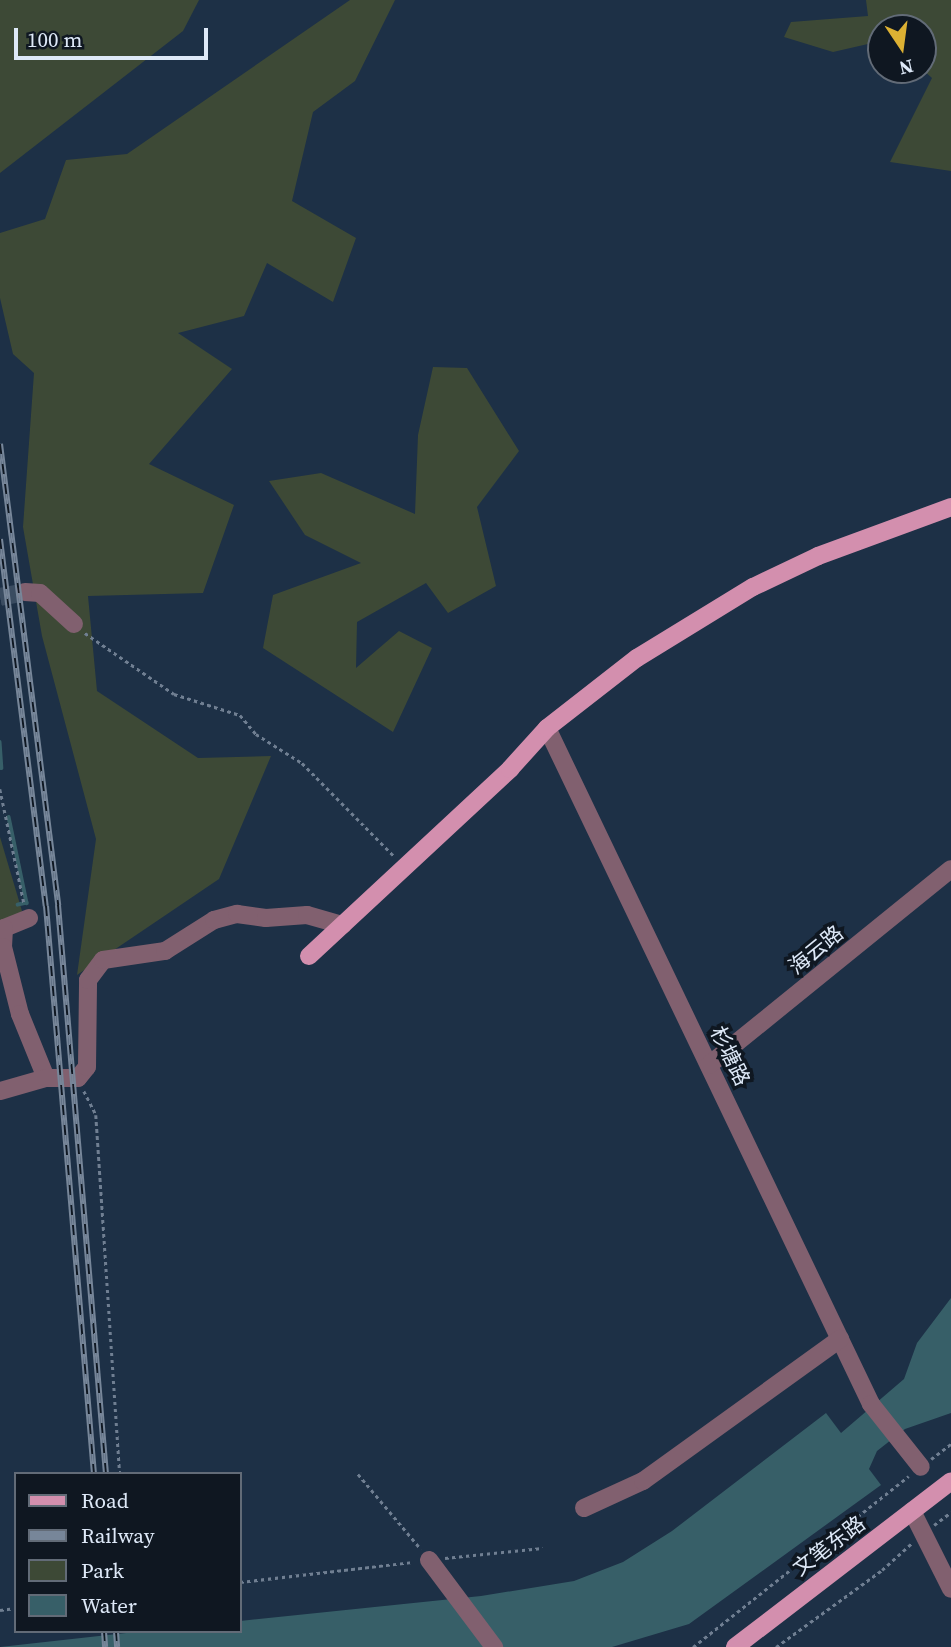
<!DOCTYPE html>
<html>
<head>
<meta charset="utf-8">
<style>
  body { margin:0 }
  #map { position:relative; width:951px; height:1647px; overflow:hidden; background:#1d3046; font-family:"Source Serif 4","Noto Sans SC",serif }
  div>[style] { position:absolute }
  [style*='--x'] { left:calc(var(--x)*1px); top:calc(var(--y)*1px); width:calc(var(--w)*1px); rotate:calc(var(--a)*1deg) }
  .green>* { inset:0; background:#3d4936 }
  .water>* { inset:0; background:#375f68 }
  .stream>* { height:3.5px; margin:-1.75px; padding:0 1.75px; transform-origin:1.75px; border-radius:1.75px; background:#375f68 }
  .minor-tunnel>* { height:18px; margin-top:-9px; transform-origin:0; background:repeating-linear-gradient(90deg,#3a4c61 0 18px,transparent 0 27px) }
  .path>* { height:2.5px; margin-top:-1.25px; transform-origin:0; background:repeating-linear-gradient(90deg,#707f92 0 3.5px,transparent 0 7px) }
  .minor>* { height:18px; margin:-9px; padding:0 9px; transform-origin:9px; border-radius:9px; background:#81606f }
  .major>* { height:18px; margin:-9px; padding:0 9px; transform-origin:9px; border-radius:9px; background:#d38fae }
  .rail>* { height:6px; margin-top:-3px; transform-origin:0; background:repeating-linear-gradient(90deg,#0f1721 0 10px,#778699 0 20px); box-sizing:border-box; border-block:2px solid #778699 }
  span { translate:-50% -50%; white-space:nowrap; text-align:center; line-height:1.15; -webkit-text-stroke:7px #0f1721; paint-order:stroke }
  .street-label { font-size:21px; color:#dee9f8 }
  .legend { position:absolute; left:14px; top:1472px; width:228px; height:161px; box-sizing:border-box; background:#0f1721; border:2px solid #626b77; margin:0; padding:9px 12px; list-style:none; font-size:21px; color:#dee9f8 }
  .legend li { display:flex; align-items:center; gap:14px; height:35px }
  .legend b { width:35px; border:2px solid #626b77 }
  .north { position:absolute; left:867px; top:14px; width:70px; height:70px; box-sizing:border-box; background:#0f1721; border:2px solid #626b77; border-radius:50%; rotate:167deg; font-size:19px; font-weight:700; line-height:28px; text-align:center; color:#dee9f8 }
  .north::after { content:''; display:block; margin:auto; width:24px; height:32px; background:#ddb133; clip-path:polygon(50% 0,100% 100%,50% 72%,0 100%) }
  .scale { position:absolute; left:14px; top:28px; width:194px; height:32px; box-sizing:border-box; border:4px solid #dee9f8; border-top:0; padding-left:9px; font-size:21px; line-height:24px; white-space:nowrap; color:#dee9f8; -webkit-text-stroke:5px #0f1721; paint-order:stroke }
</style>
</head>
<body>
<div id="map">
  <div class="green">
    <div style="clip-path:polygon(0 0,199px 0,183px 31px,0 173px)"></div>
    <div style="clip-path:polygon(350px 0,395px 0,355px 81px,313px 112px,292px 201px,356px 238px,333px 302px,267px 263px,244px 316px,178px 333px,232px 369px,149px 464px,234px 505px,203px 593px,88px 596px,97px 691px,198px 758px,271px 756px,219px 879px,77px 975px,96px 839px,42px 636px,23px 527px,34px 373px,13px 354px,0 298px,0 233px,45px 219px,66px 160px,127px 154px)"></div>
    <div style="clip-path:polygon(866px 0,951px 0,951px 171px,890px 162px,932px 78px,923px 70px,923px 28px,881px 28px,881px 41px,833px 52px,784px 37px,791px 22px,868px 16px)"></div>
    <div style="clip-path:polygon(433px 367px,467px 368px,519px 451px,477px 507px,496px 586px,448px 613px,426px 583px,357px 622px,356px 668px,399px 631px,432px 648px,393px 732px,263px 648px,273px 595px,361px 563px,305px 535px,269px 481px,321px 473px,415px 514px,418px 435px)"></div>
    <div style="clip-path:polygon(0 837px,22px 911px,0 939px)"></div>
  </div>
  <div class="water">
    <div style="clip-path:polygon(951px 1298px,951px 1413px,905px 1429px,877px 1451px,869px 1469px,881px 1485px,689px 1624px,612px 1647px,0 1647px,144px 1631px,240px 1631px,240px 1621px,481px 1596px,574px 1581px,623px 1562px,672px 1531px,826px 1413px,841px 1433px,904px 1379px,917px 1343px)"></div>
  </div>
  <div class="stream">
    <div style="--x:0;--y:742;--w:26;--a:86"></div>
    <div style="--x:9;--y:817;--w:88;--a:78.2"></div>
    <div style="--x:27;--y:903;--w:9;--a:167"></div>
  </div>
  <div class="minor-tunnel">
    <div style="--x:0;--y:597;--w:25;--a:-11"></div>
  </div>
  <div class="path">
    <div style="--x:85;--y:633;--w:108;--a:34.4"></div>
    <div style="--x:174;--y:694;--w:69;--a:17.7"></div>
    <div style="--x:240;--y:715;--w:25;--a:50"></div>
    <div style="--x:256;--y:734;--w:54;--a:32.2"></div>
    <div style="--x:302;--y:763;--w:132;--a:45.3"></div>
    <div style="--x:0;--y:789;--w:116;--a:78.1"></div>
    <div style="--x:84;--y:1091;--w:27;--a:63"></div>
    <div style="--x:96;--y:1115;--w:360;--a:86.2"></div>
    <div style="--x:931;--y:1459;--w:25;--a:-37"></div>
    <div style="--x:358;--y:1474;--w:98;--a:50"></div>
    <div style="--x:934;--y:1525;--w:21;--a:-37"></div>
    <div style="--x:445;--y:1558;--w:98;--a:-5.9"></div>
    <div style="--x:240;--y:1582;--w:175;--a:-6.6"></div>
    <div style="--x:0;--y:1610;--w:16;--a:-7"></div>
    <div style="--x:693;--y:1647;--w:275;--a:-38.4"></div>
    <div style="--x:776;--y:1647;--w:131;--a:-36"></div>
    <div style="--x:882;--y:1570;--w:40;--a:-42"></div>
  </div>
  <div class="minor">
    <div style="--x:25;--y:592;--w:15;--a:4"></div>
    <div style="--x:40;--y:593;--w:46;--a:42.4"></div>
    <div style="--x:547;--y:728;--w:750;--a:64.39"></div>
    <div style="--x:871;--y:1404;--w:80;--a:51.6"></div>
    <div style="--x:29;--y:918;--w:27;--a:158"></div>
    <div style="--x:4;--y:928;--w:19;--a:93"></div>
    <div style="--x:3;--y:947;--w:69;--a:75.8"></div>
    <div style="--x:20;--y:1014;--w:69;--a:67.9"></div>
    <div style="--x:709;--y:1065;--w:311;--a:-39"></div>
    <div style="--x:0;--y:1091;--w:48;--a:-15.8"></div>
    <div style="--x:46;--y:1078;--w:32;--a:0"></div>
    <div style="--x:78;--y:1078;--w:14;--a:-51"></div>
    <div style="--x:87;--y:1067;--w:87;--a:-89.3"></div>
    <div style="--x:88;--y:980;--w:25;--a:-53"></div>
    <div style="--x:103;--y:960;--w:63;--a:-8.3"></div>
    <div style="--x:165;--y:951;--w:58;--a:-32.3"></div>
    <div style="--x:214;--y:920;--w:24;--a:-15"></div>
    <div style="--x:237;--y:914;--w:29;--a:8"></div>
    <div style="--x:266;--y:918;--w:41;--a:-4.2"></div>
    <div style="--x:307;--y:915;--w:37;--a:16"></div>
    <div style="--x:584;--y:1508;--w:65;--a:-24.6"></div>
    <div style="--x:643;--y:1481;--w:243;--a:-35.8"></div>
    <div style="--x:912;--y:1511;--w:87;--a:63.4"></div>
    <div style="--x:429;--y:1560;--w:109;--a:53.2"></div>
  </div>
  <div class="major">
    <div style="--x:309;--y:956;--w:275;--a:-42.9"></div>
    <div style="--x:510;--y:769;--w:55;--a:-47.9"></div>
    <div style="--x:547;--y:728;--w:114;--a:-37.9"></div>
    <div style="--x:637;--y:658;--w:136;--a:-31.5"></div>
    <div style="--x:753;--y:587;--w:72;--a:-25.5"></div>
    <div style="--x:818;--y:556;--w:142;--a:-20.2"></div>
    <div style="--x:735;--y:1647;--w:272;--a:-37.5"></div>
  </div>
  <div class="rail">
    <div style="--x:0;--y:444;--w:465;--a:82.8"></div>
    <div style="--x:58;--y:905;--w:571;--a:85.18"></div>
    <div style="--x:0;--y:539;--w:370;--a:82.9"></div>
    <div style="--x:46;--y:906;--w:570;--a:85.17"></div>
    <div style="--x:104;--y:1631;--w:16;--a:86"></div>
    <div style="--x:116;--y:1631;--w:16;--a:86"></div>
  </div>
  <div class="street-label">
    <span style="left:816px;top:950px;rotate:-39deg">海云路</span>
    <span style="left:730px;top:1056px;rotate:64deg">杉塘路</span>
    <span style="left:829px;top:1546px;rotate:-37deg">文笔东路</span>
  </div>
  <ul class="legend">
  <li><b style="height:9px;background:#d38fae"></b>Road</li>
  <li><b style="height:9px;background:#778699"></b>Railway</li>
  <li><b style="height:19px;background:#3d4936"></b>Park</li>
  <li><b style="height:19px;background:#375f68"></b>Water</li>
  </ul>
  <div class="north">N</div>
  <div class="scale">100 m</div>
</div>
</body>
</html>
